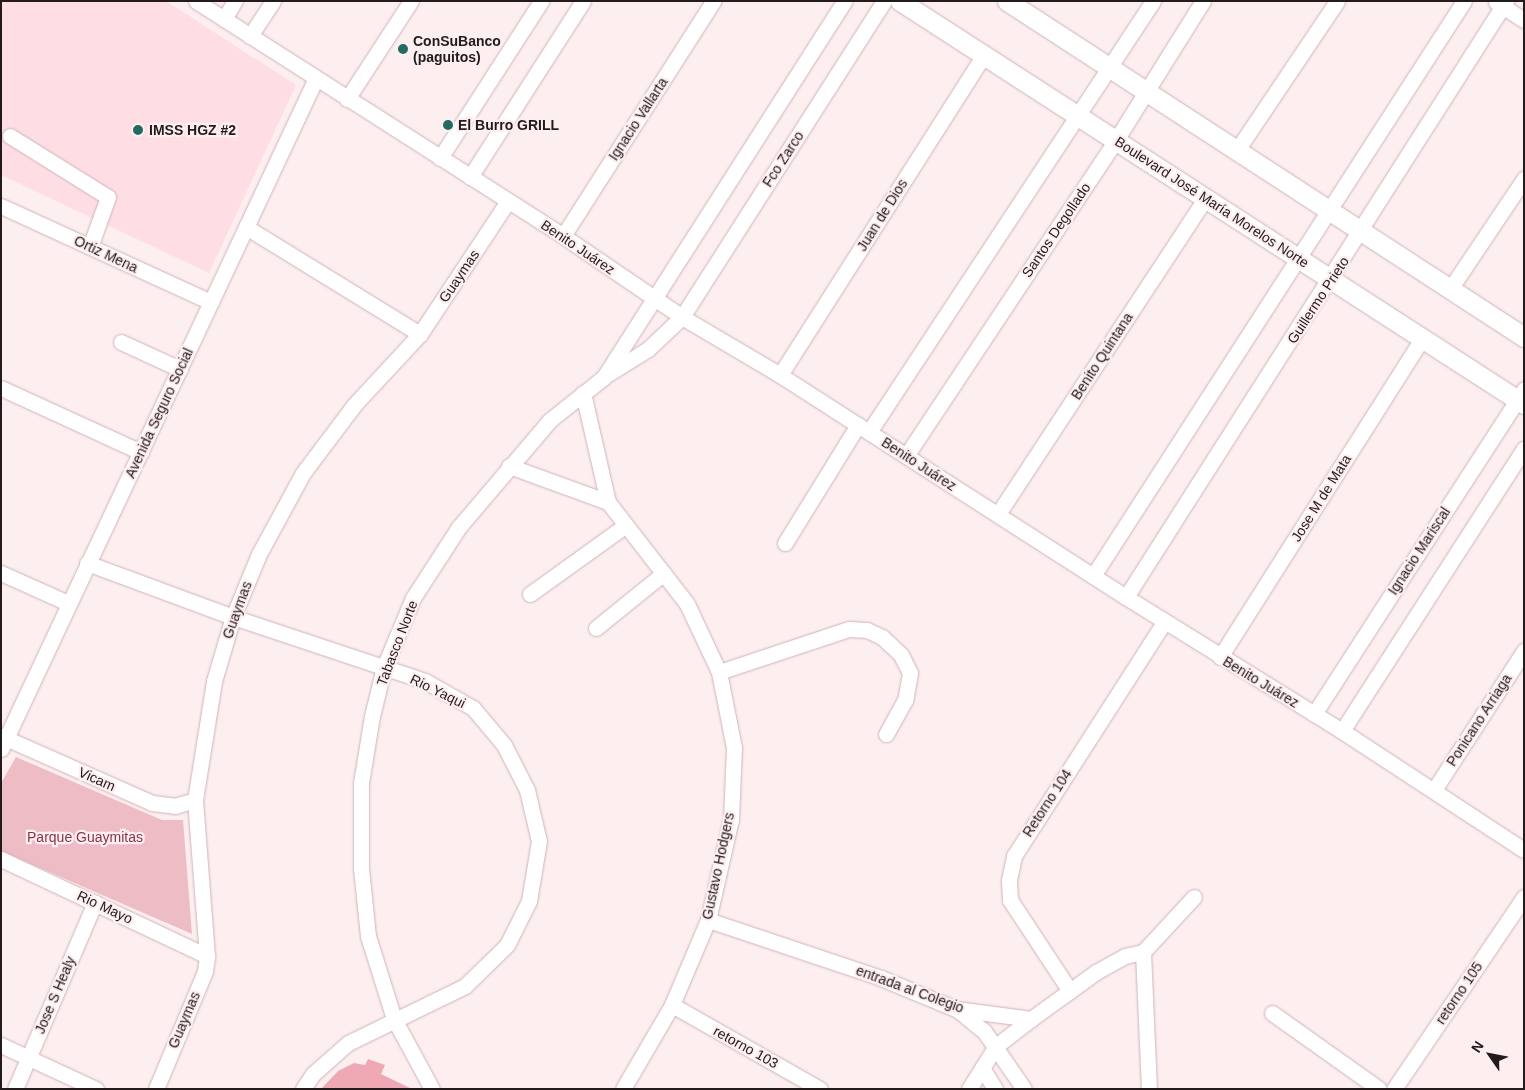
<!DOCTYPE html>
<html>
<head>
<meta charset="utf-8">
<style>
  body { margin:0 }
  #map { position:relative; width:1525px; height:1090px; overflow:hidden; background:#fdeef0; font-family:Arial,sans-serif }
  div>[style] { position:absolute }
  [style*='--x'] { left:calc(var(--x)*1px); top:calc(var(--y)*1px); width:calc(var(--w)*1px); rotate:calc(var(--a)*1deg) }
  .built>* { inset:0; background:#ffdee3 }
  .green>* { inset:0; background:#edbcc4 }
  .building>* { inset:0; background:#eea9b5 }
  .roads { filter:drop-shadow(0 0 1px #ccb5b9) drop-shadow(0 0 1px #ccb5b9) }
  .minor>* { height:15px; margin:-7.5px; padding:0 7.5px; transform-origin:7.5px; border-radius:7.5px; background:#fff }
  .major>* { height:19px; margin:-9.5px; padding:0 9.5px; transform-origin:9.5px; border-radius:9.5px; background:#fff }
  .dots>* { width:14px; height:14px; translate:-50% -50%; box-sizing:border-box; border:2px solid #fdeef0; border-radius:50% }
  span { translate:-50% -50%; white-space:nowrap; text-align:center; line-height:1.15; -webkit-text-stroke:4.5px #fdeef0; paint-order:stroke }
  .poi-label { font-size:14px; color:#221a1b; font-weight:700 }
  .left { translate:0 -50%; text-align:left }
  .street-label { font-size:14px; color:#221a1b }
  .park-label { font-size:14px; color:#863549 }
  .frame { position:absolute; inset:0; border:2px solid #221a1b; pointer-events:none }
  .north { position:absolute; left:1465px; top:1030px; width:50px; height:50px; -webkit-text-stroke:4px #fdeef0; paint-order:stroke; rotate:303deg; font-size:14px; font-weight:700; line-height:20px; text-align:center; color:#221a1b }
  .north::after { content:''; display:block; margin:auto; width:18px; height:22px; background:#221a1b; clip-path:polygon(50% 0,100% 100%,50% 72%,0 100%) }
</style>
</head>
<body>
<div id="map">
  <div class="built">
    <div style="clip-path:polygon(1px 1px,166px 1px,296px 85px,209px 273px,1px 175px)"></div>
  </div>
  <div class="green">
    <div style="clip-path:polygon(16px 757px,162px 820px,183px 820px,192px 934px,1px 851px,1px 783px)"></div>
  </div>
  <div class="building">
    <div style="clip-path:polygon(368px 1059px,385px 1065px,381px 1074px,412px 1089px,321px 1089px,338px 1071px,354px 1063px,365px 1065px)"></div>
  </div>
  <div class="roads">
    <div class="minor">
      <div style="--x:196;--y:1;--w:436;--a:32.6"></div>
      <div style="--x:563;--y:236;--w:144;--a:34.2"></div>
      <div style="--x:682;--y:317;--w:114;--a:30.6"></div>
      <div style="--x:780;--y:375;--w:411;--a:32.7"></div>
      <div style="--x:1126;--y:597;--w:254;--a:31.8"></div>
      <div style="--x:1342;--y:731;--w:217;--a:33.2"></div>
      <div style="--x:1496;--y:2;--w:33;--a:33"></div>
      <div style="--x:224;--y:19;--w:21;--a:-59"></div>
      <div style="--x:250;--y:36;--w:42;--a:-56.7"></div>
      <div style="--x:347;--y:99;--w:117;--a:-56.9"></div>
      <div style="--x:10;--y:136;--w:115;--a:31.9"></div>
      <div style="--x:108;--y:197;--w:53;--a:109.8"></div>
      <div style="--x:1237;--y:150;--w:179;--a:-56.1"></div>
      <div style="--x:440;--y:158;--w:187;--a:-57.2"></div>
      <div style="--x:470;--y:177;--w:209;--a:-57.3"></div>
      <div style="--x:1;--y:206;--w:231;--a:24.6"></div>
      <div style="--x:246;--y:227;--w:204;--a:31.6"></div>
      <div style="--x:563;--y:236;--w:279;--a:-57.4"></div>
      <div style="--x:1450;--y:289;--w:133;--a:-56.1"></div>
      <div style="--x:121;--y:342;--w:65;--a:24.6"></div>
      <div style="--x:608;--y:374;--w:47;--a:-32"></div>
      <div style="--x:648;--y:349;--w:47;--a:-43.3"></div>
      <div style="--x:682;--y:317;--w:375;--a:-57.4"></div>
      <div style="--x:780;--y:375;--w:379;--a:-57.5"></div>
      <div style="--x:1;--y:388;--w:154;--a:24.6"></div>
      <div style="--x:583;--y:393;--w:112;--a:77.1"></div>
      <div style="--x:608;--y:502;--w:129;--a:52.2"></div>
      <div style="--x:687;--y:604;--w:75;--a:64.8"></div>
      <div style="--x:719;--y:672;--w:77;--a:78.8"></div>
      <div style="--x:734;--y:748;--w:71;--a:92.4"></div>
      <div style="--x:731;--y:819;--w:104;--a:102.8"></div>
      <div style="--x:708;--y:920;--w:92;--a:113"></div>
      <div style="--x:672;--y:1005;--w:97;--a:120.3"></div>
      <div style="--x:869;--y:432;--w:516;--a:-56.62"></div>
      <div style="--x:906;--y:456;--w:379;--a:-56.4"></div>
      <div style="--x:1116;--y:140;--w:164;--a:-58"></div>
      <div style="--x:509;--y:466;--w:105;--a:20"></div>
      <div style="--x:998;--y:514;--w:379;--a:-56.7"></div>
      <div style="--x:785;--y:543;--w:139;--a:-58.3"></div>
      <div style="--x:87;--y:563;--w:156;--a:20.3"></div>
      <div style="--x:233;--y:617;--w:202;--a:18.4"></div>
      <div style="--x:425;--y:681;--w:55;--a:29.4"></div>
      <div style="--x:473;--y:708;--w:48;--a:50"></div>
      <div style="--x:504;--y:745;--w:51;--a:62.9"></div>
      <div style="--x:527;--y:790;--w:52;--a:76.8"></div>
      <div style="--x:539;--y:841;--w:61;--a:99.5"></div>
      <div style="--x:529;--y:901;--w:49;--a:116.6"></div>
      <div style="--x:507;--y:945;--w:59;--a:135.7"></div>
      <div style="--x:465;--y:986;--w:130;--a:154"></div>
      <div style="--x:348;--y:1043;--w:47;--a:138.5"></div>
      <div style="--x:313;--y:1074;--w:18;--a:124"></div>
      <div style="--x:1;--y:573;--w:73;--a:24.1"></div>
      <div style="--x:1093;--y:576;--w:684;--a:-57.17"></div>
      <div style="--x:530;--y:594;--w:118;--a:-35.7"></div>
      <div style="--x:1126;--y:597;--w:707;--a:-57.48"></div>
      <div style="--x:596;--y:628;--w:87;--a:-39"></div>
      <div style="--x:1220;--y:657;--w:377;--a:-57.6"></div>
      <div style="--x:719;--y:672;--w:137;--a:-18.3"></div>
      <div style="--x:849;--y:629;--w:18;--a:3"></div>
      <div style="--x:867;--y:630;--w:17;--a:25"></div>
      <div style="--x:882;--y:637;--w:26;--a:43"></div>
      <div style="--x:901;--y:655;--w:20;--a:63"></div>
      <div style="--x:910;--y:673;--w:27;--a:100"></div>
      <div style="--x:905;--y:700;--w:39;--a:119"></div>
      <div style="--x:1314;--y:714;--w:387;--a:-57.1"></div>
      <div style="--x:1342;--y:731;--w:336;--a:-57.2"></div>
      <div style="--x:1;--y:736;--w:165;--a:23.9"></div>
      <div style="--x:152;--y:803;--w:23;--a:7"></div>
      <div style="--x:175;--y:806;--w:21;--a:-17"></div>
      <div style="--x:1;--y:749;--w:741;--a:-64.85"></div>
      <div style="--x:1434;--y:790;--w:166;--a:-57.1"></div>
      <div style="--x:1;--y:859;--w:228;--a:25.2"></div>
      <div style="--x:708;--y:920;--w:182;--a:18.5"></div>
      <div style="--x:881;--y:978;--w:81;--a:22.5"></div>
      <div style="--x:956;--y:1009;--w:76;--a:7.6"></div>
      <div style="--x:1031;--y:1019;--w:80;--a:-35.9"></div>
      <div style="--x:1096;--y:972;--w:33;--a:-29"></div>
      <div style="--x:1125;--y:956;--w:18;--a:-13"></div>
      <div style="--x:1143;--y:952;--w:137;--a:87.5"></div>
      <div style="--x:1143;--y:952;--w:75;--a:-47.2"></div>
      <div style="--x:1070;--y:991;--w:109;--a:-123.4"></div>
      <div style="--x:1010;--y:900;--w:20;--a:-93"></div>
      <div style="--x:1009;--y:880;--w:25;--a:-78"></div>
      <div style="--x:1014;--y:856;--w:278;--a:-57.3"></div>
      <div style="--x:672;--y:1005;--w:170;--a:29.6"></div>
      <div style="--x:959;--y:1011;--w:32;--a:39"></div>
      <div style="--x:984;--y:1031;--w:70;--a:55.4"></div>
      <div style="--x:1272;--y:1013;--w:131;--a:35.4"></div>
      <div style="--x:1;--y:1045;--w:105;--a:24.9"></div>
      <div style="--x:982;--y:1068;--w:25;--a:58"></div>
      <div style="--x:15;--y:1089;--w:203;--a:-66.8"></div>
      <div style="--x:156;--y:1089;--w:128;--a:-67.4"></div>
      <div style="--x:205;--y:971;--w:15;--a:-82"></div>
      <div style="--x:207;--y:956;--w:156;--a:-94.4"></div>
      <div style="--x:195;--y:800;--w:121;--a:-80.9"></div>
      <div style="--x:214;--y:681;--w:67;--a:-73.5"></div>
      <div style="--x:233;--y:617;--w:68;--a:-67.6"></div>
      <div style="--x:259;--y:554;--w:92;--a:-61.5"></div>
      <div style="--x:303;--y:473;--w:86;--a:-53"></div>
      <div style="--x:355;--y:404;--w:96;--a:-47.1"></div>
      <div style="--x:420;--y:334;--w:159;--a:-56.5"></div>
      <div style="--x:432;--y:1089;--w:80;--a:-118.5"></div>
      <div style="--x:394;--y:1019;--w:87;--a:-107.4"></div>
      <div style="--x:368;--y:936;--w:68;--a:-95.9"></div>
      <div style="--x:361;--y:868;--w:85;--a:-90"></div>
      <div style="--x:361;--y:783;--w:68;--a:-80.7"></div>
      <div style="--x:372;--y:716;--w:50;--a:-76.2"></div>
      <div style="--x:384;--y:667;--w:75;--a:-67.2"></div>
      <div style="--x:413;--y:598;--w:85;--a:-57.1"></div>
      <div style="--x:459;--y:527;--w:140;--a:-49.6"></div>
      <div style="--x:550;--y:420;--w:69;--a:-38.5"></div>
      <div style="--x:604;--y:377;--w:446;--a:-57.4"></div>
      <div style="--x:969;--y:1089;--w:51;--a:-57.9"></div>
      <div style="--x:996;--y:1046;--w:44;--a:-37.6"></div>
      <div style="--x:1394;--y:1089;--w:232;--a:-55.9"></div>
    </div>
    <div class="major">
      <div style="--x:900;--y:1;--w:743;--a:32.86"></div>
      <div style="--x:1007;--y:1;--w:617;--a:33.02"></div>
    </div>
  </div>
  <div class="dots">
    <div style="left:403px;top:49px;background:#236b61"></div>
    <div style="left:448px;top:125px;background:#236b61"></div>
    <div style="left:138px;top:130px;background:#236b61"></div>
  </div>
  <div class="poi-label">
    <span class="left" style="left:413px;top:49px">ConSuBanco<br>(paguitos)</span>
    <span class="left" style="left:458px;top:125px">El Burro GRILL</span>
    <span class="left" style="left:149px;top:130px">IMSS HGZ #2</span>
  </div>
  <div class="street-label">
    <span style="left:638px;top:119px;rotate:-57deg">Ignacio Vallarta</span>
    <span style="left:783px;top:159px;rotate:-57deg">Fco Zarco</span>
    <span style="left:1212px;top:202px;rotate:33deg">Boulevard José María Morelos Norte</span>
    <span style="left:882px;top:215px;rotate:-58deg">Juan de Dios</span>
    <span style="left:1056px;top:230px;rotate:-56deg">Santos Degollado</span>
    <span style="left:578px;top:247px;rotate:34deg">Benito Juárez</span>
    <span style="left:106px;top:254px;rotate:25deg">Ortiz Mena</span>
    <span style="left:459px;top:276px;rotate:-56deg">Guaymas</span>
    <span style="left:1318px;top:300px;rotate:-57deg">Guillermo Prieto</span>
    <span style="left:1102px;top:356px;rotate:-57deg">Benito Quintana</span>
    <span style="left:159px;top:413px;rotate:-65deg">Avenida Seguro Social</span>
    <span style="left:919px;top:464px;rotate:33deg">Benito Juárez</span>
    <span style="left:1321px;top:498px;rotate:-58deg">Jose M de Mata</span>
    <span style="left:1419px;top:551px;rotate:-57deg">Ignacio Mariscal</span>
    <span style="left:237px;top:610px;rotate:-70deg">Guaymas</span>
    <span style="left:397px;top:643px;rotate:-69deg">Tabasco Norte</span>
    <span style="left:1261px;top:682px;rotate:31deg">Benito Juárez</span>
    <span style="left:438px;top:691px;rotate:26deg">Rio Yaqui</span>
    <span style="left:1479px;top:720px;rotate:-57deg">Ponicano Arriaga</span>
    <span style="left:97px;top:779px;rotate:24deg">Vicam</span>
    <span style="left:1047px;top:803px;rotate:-57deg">Retorno 104</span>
    <span style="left:718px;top:866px;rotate:-78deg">Gustavo Hodgers</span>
    <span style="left:105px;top:907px;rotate:25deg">Rio Mayo</span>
    <span style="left:910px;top:989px;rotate:20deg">entrada al Colegio</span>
    <span style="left:1459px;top:993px;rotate:-56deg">retorno 105</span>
    <span style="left:55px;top:995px;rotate:-67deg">Jose S Healy</span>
    <span style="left:184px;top:1020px;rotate:-67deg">Guaymas</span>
    <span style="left:746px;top:1047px;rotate:29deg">retorno 103</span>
  </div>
  <div class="park-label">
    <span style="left:85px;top:837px">Parque Guaymitas</span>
  </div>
  <div class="frame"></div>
  <div class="north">N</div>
</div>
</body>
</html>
